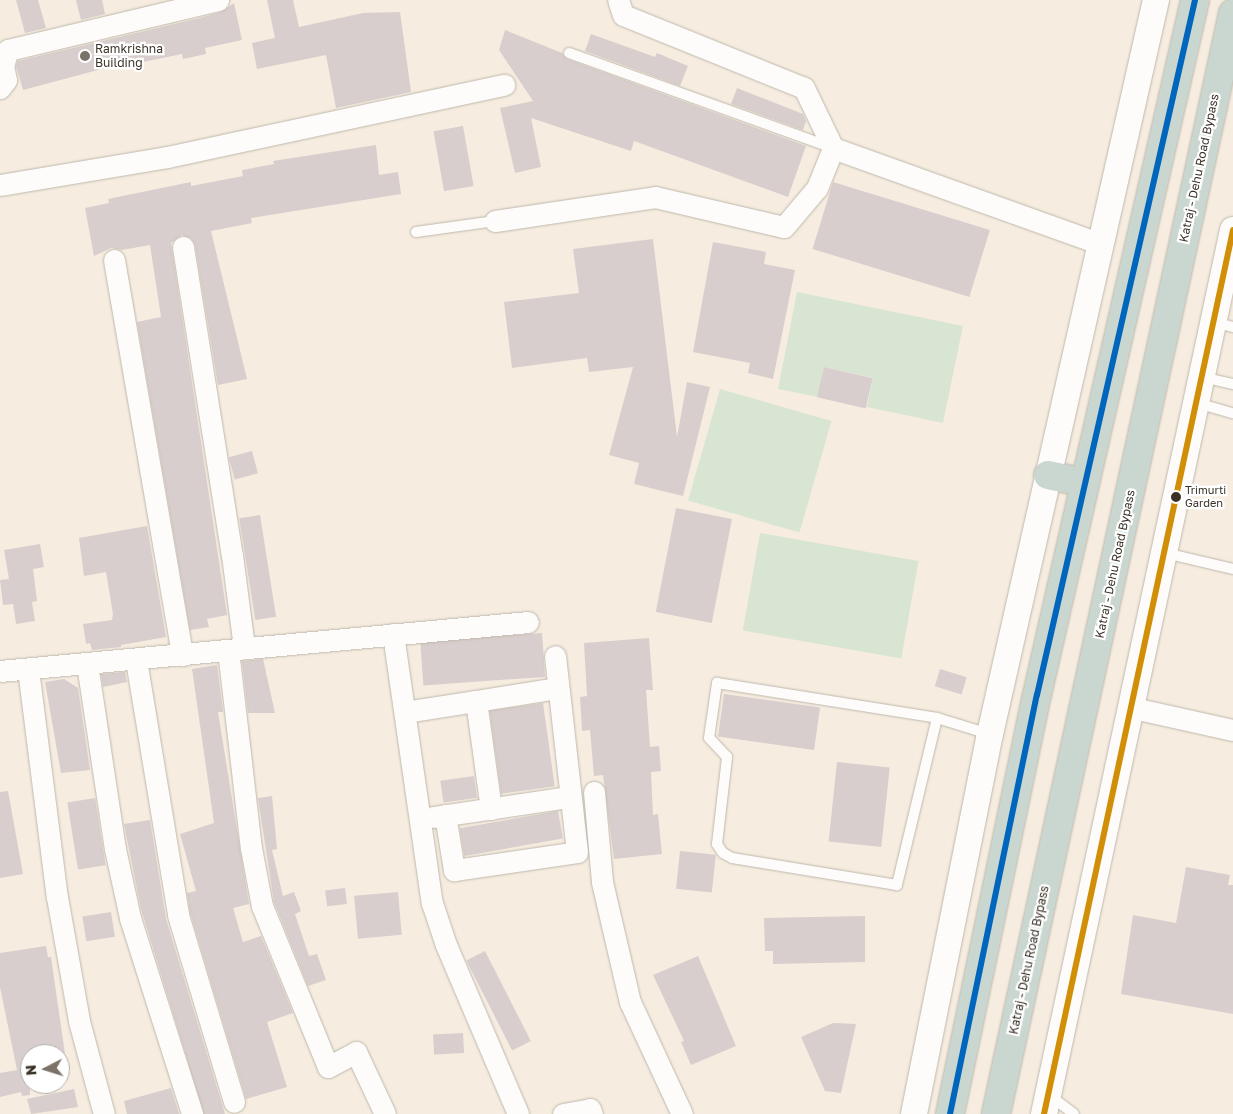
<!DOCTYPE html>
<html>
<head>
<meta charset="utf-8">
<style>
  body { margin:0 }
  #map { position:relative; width:1233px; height:1114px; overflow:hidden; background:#f6ede0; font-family:"Golos Text",sans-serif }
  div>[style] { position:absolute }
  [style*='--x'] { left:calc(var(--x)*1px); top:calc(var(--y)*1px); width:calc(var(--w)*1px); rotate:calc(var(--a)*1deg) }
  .green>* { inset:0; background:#d9e5d3; transform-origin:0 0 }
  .building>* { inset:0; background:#d8cecd; transform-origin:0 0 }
  .roads { filter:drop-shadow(0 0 1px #beb7ac) drop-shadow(0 0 1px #beb7ac) }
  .service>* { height:10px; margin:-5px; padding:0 5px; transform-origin:5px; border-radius:5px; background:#fefcfa }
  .minor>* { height:21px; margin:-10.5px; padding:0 10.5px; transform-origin:10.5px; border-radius:10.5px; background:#fefcfa }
  .tertiary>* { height:26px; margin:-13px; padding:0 13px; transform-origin:13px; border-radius:13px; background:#fefcfa }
  .trunk>* { height:28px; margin:-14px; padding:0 14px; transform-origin:14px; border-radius:14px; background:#cad6d0 }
  .bus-1>* { height:6px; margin:-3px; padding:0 3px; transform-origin:3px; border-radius:3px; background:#0065bd }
  .bus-2>* { height:6px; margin:-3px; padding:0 3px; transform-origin:3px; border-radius:3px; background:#d18f08 }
  .dots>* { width:14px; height:14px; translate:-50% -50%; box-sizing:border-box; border:2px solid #fff; border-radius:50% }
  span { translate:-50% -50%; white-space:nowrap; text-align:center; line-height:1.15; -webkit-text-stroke:4.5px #fff; paint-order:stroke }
  .bus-label { font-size:11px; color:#3a3227 }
  .left { translate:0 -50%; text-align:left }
  .poi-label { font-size:12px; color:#3a3227 }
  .street-label { font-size:12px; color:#3a3227 }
  .north { position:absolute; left:20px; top:1044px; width:50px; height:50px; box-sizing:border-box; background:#fff; border:1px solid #b0ada9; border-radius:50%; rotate:265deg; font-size:14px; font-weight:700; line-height:20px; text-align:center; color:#3a3227 }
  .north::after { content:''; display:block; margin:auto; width:18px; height:22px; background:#7c7368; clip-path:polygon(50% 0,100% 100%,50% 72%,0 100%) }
</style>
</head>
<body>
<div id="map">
  <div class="green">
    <div style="clip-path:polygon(797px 292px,963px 326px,943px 423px,867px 407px,873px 378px,824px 367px,818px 397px,778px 389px)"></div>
    <div style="left:720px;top:389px;width:116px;height:116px;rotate:16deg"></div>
    <div style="left:760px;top:533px;width:161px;height:99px;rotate:10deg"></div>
  </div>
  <div class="building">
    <div style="clip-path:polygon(16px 0,38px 0,46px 28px,25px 33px)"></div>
    <div style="clip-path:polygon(76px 0,102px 0,105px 14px,81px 20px)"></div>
    <div style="clip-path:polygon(267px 0,293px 0,299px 27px,363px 13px,400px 12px,411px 92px,336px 108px,326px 55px,257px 69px,252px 43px,275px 38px)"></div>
    <div style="clip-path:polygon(234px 3px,242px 40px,205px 48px,206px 54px,183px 59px,182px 54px,114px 68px,113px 66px,23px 90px,16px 66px,18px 61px,200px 18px,221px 12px)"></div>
    <div style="clip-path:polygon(505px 30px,562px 53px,567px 59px,806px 146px,788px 197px,634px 141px,631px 151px,531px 118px,541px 167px,515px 173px,500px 108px,533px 101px,499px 50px)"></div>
    <div style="clip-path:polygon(591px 34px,655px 57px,657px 53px,688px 66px,680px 86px,585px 51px)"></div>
    <div style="clip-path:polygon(737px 88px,803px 114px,806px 121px,803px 130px,731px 104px)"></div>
    <div style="left:463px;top:126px;width:61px;height:30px;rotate:80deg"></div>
    <div style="clip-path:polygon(376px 145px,379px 175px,398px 172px,401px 194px,251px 218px,252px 223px,211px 231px,247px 379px,218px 385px,195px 245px,192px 239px,182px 235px,171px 243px,227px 615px,207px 619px,209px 627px,190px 630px,137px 322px,161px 317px,150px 245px,122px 250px,111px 248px,94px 256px,85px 208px,109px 203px,108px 199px,191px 182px,191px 186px,243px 176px,242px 170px,274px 164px,273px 161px)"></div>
    <div style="left:833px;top:182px;width:164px;height:70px;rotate:17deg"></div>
    <div style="clip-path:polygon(653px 239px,677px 437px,687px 382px,710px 387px,683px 496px,634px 484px,639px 463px,609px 455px,633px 367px,589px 372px,587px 358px,512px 368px,504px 302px,579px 293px,573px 249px)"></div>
    <div style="clip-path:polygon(713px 242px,766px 252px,764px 264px,795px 270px,773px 379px,748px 373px,750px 363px,693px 352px)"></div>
    <div style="left:824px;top:367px;width:50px;height:31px;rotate:13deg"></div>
    <div style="left:252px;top:451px;width:23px;height:24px;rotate:75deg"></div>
    <div style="left:676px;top:508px;width:57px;height:106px;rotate:11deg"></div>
    <div style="left:260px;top:515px;width:103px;height:21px;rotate:81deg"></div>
    <div style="clip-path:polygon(147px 526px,166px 637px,121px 645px,121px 647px,92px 650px,90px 643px,86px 644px,83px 624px,112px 620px,113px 614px,106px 572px,84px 576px,79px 538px)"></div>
    <div style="clip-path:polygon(40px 544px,44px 567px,33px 569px,37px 601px,32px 602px,35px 621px,16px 624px,13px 604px,3px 605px,0 580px,9px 579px,4px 550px)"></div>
    <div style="left:542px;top:633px;width:44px;height:122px;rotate:86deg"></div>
    <div style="clip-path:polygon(649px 638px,653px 690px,646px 690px,650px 747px,659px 746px,661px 771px,651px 772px,653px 815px,658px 814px,662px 854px,614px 859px,603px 775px,594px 776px,590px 730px,582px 731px,580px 697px,587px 696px,584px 643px)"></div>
    <div style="clip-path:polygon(263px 659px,275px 713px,248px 713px,242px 661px)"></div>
    <div style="clip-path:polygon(217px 665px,223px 712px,218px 712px,249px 904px,233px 908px,243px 942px,261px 936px,293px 1013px,267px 1022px,287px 1087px,246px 1099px,190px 912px,187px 893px,196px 891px,180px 834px,214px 823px,192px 669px)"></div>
    <div style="left:940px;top:669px;width:28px;height:18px;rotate:17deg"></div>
    <div style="clip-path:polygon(125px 672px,127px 682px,103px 687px,101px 674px)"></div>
    <div style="clip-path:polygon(64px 679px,78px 688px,90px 770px,61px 773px,45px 682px)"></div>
    <div style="left:724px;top:694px;width:97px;height:43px;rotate:8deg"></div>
    <div style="left:543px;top:703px;width:84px;height:54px;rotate:82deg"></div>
    <div style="left:837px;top:762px;width:53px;height:80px;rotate:6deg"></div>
    <div style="left:474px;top:776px;width:22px;height:34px;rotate:82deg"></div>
    <div style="clip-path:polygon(8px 791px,23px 874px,0 878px,0 792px)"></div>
    <div style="clip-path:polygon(272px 796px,277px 849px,272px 850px,283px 896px,294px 892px,301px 911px,295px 914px,309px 956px,317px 954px,326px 980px,308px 986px,274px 902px,258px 798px)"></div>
    <div style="left:95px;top:798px;width:68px;height:28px;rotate:81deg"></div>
    <div style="left:558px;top:811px;width:28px;height:100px;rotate:80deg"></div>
    <div style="clip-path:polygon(150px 820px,166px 919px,225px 1114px,204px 1114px,141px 909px,124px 824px)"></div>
    <div style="left:680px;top:851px;width:36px;height:38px;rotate:6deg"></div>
    <div style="clip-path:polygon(1186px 867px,1230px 875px,1228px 885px,1233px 885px,1233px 1014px,1121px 994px,1133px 915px,1176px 923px)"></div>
    <div style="left:345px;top:888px;width:16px;height:20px;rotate:83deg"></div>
    <div style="left:398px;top:892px;width:43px;height:44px;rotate:85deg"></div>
    <div style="left:111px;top:912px;width:25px;height:29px;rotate:81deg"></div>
    <div style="clip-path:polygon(865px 916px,865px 962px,773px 964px,773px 951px,765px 951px,764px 918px)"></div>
    <div style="clip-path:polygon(46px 946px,48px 957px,51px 957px,65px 1054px,30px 1054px,30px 1095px,22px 1096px,21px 1092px,0 1097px,0 1073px,17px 1070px,0 987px,0 953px)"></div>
    <div style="left:485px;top:951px;width:101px;height:21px;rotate:63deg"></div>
    <div style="clip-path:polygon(698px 956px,736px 1046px,691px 1065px,681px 1042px,684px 1041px,653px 975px)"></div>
    <div style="clip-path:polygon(833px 1023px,856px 1024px,841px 1093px,825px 1091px,801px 1037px)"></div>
    <div style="left:463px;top:1033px;width:20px;height:30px;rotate:87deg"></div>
    <div style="clip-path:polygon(171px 1088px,179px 1114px,127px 1114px,124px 1101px)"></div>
    <div style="clip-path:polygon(74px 1089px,78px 1107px,31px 1114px,27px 1099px)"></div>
  </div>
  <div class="roads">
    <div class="service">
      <div style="--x:569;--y:53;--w:277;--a:19.8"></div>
      <div style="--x:416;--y:232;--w:80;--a:-7.9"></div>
      <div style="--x:1214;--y:322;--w:20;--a:15"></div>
      <div style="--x:1202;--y:377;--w:32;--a:13"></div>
      <div style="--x:1197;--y:403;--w:37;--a:16"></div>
      <div style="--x:1165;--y:553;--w:70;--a:13.2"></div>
      <div style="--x:937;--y:718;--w:172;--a:103.5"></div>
      <div style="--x:897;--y:885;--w:167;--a:-170.7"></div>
      <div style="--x:732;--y:858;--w:10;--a:-151"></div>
      <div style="--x:723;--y:853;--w:11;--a:-124"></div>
      <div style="--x:717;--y:844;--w:88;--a:-83.4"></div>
      <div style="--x:727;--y:757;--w:26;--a:-133"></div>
      <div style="--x:709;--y:738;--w:56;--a:-81.7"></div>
      <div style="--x:717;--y:683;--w:223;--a:9"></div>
      <div style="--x:937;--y:718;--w:54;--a:17.1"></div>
      <div style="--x:1049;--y:1095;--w:31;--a:37"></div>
    </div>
    <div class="minor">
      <div style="--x:0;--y:88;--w:10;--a:-53"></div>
      <div style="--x:6;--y:80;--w:14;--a:-102"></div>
      <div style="--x:3;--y:66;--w:17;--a:-73"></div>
      <div style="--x:8;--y:50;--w:216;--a:-13.4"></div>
      <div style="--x:833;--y:148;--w:282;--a:19.7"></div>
      <div style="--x:0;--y:185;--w:169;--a:-9.5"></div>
      <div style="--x:167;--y:157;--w:345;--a:-12.1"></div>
      <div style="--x:495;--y:221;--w:162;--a:-8.5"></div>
      <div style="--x:655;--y:197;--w:132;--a:13.1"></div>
      <div style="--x:784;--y:227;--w:51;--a:-49.8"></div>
      <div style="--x:817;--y:188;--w:43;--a:-68.2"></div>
      <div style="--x:833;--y:148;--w:67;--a:-115.8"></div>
      <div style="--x:804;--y:88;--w:195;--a:-158"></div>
      <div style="--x:623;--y:15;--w:16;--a:-108"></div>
      <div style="--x:183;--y:247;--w:312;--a:81"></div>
      <div style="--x:232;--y:555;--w:94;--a:82.6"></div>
      <div style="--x:114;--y:260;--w:401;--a:80.2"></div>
      <div style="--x:393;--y:634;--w:272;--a:81.8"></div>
      <div style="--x:432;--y:903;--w:44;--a:71.6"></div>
      <div style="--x:446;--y:945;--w:184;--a:66.9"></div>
      <div style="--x:228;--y:650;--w:199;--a:83.4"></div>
      <div style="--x:251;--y:848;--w:59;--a:79.3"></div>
      <div style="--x:262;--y:906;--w:174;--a:67.7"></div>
      <div style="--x:328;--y:1067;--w:32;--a:-28"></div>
      <div style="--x:356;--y:1052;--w:68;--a:64.9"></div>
      <div style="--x:136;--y:660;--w:258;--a:80.6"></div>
      <div style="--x:178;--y:915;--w:195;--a:73.3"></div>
      <div style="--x:87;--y:664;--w:187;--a:81.4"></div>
      <div style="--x:115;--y:849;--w:71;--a:77.7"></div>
      <div style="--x:130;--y:918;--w:206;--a:72.4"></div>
      <div style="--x:28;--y:669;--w:230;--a:82.8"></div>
      <div style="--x:57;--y:897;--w:126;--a:79.9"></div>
      <div style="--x:79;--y:1021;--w:96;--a:75"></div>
      <div style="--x:0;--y:671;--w:530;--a:-5.3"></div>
      <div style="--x:1129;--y:707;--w:107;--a:12.5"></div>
      <div style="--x:405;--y:712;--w:72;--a:-8.8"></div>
      <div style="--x:594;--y:792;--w:90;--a:84.9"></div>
      <div style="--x:602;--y:882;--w:123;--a:76.9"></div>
      <div style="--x:630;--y:1002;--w:123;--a:65.1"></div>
      <div style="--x:491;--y:809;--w:109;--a:-97.9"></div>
      <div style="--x:476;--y:701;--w:82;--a:-9.1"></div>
      <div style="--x:445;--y:815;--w:56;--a:80.7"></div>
      <div style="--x:454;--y:870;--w:124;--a:-8.3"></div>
      <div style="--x:577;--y:852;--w:197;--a:-96.4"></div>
      <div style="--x:433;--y:817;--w:137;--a:-8.4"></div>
      <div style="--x:563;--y:1114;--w:27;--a:-10"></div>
      <div style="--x:590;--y:1109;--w:5;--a:68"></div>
    </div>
    <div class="tertiary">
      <div style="--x:914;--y:1114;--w:388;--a:-78.7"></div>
      <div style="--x:990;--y:734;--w:753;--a:-77.26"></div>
      <div style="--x:1044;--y:1114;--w:904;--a:-77.93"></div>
    </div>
    <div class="trunk">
      <div style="--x:1048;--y:475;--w:38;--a:12"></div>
      <div style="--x:950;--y:1114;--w:428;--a:-78.3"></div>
      <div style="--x:1037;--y:695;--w:713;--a:-77.19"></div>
      <div style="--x:996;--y:1114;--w:1126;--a:-77.85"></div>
    </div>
  </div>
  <div class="bus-1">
    <div style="--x:950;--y:1114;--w:428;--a:-78.3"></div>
    <div style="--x:1037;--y:695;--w:713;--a:-77.19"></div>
  </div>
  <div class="bus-2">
    <div style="--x:1044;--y:1114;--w:904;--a:-77.93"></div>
  </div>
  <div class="dots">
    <div style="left:85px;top:56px;background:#7c7368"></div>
    <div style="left:1176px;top:497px;background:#3a3227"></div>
  </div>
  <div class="bus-label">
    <span class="left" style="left:1185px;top:497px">Trimurti<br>Garden</span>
  </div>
  <div class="poi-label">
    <span class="left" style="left:95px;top:56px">Ramkrishna<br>Building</span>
  </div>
  <div class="street-label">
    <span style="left:1199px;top:168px;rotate:-78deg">Katraj - Dehu Road Bypass</span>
    <span style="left:1115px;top:564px;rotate:-78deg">Katraj - Dehu Road Bypass</span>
    <span style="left:1029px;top:960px;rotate:-78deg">Katraj - Dehu Road Bypass</span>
  </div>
  <div class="north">N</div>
</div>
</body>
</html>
